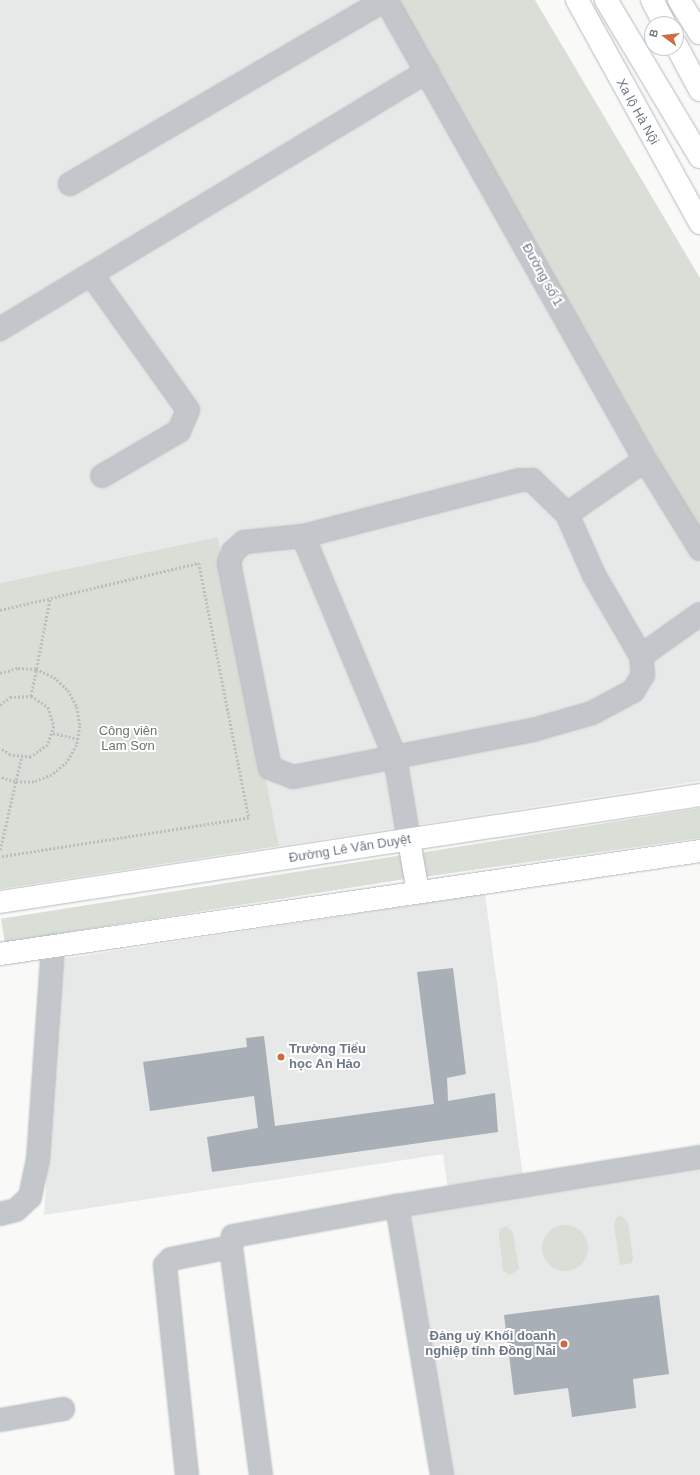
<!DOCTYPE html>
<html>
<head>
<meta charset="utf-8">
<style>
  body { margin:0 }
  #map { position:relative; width:700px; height:1475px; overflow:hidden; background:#f9f9f8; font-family:Helvetica,sans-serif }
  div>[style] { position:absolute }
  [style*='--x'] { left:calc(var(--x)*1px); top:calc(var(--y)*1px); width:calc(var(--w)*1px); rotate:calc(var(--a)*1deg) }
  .built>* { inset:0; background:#e7e8e8 }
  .green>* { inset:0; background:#d9ded7; transform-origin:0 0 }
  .round { border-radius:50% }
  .building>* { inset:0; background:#a9afb6 }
  .path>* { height:2.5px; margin-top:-1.25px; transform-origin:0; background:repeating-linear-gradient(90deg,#bbbec0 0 2px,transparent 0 4px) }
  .roads { filter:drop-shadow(0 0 1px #b5b8bc) drop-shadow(0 0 1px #b5b8bc) }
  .minor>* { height:22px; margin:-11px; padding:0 11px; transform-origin:11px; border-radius:11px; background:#c3c6ca }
  .major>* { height:22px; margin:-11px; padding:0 11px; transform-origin:11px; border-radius:11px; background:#fff }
  .highway>* { height:22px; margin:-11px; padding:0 11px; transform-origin:11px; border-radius:11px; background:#fff }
  .dots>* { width:11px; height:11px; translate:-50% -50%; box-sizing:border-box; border:2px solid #fff; border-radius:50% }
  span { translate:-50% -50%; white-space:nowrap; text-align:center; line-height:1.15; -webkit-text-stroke:4px #fff; paint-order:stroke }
  .street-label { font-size:13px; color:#6c7885 }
  .park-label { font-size:13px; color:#687766 }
  .poi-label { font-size:13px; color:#6c7885; font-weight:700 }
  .left { translate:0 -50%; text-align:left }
  .right { translate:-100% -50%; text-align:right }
  .north { position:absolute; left:644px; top:16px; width:40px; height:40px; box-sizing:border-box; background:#fff; border:1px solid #c4c9ce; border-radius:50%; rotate:285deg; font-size:11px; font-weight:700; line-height:16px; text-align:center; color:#6c7885 }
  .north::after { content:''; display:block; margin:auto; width:14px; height:18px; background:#ce6b43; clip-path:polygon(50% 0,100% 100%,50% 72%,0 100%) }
</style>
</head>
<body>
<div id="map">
  <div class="built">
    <div style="clip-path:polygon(0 0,376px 0,635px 459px,700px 564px,700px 781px,279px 846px,218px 537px,0 583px)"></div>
    <div style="clip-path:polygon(485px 894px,523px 1177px,448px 1189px,443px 1154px,44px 1215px,62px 959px)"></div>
    <div style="clip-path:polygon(700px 1166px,700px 1475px,450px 1475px,407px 1213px)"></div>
  </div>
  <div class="green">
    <div style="clip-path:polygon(395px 0,535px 0,700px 278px,700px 533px)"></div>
    <div style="clip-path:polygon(218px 537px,279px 846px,0 889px,0 583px)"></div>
    <div style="clip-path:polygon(700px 808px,700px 838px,423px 877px,419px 853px)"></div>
    <div style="left:403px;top:855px;width:24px;height:407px;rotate:81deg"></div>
    <div style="clip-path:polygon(621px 1215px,628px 1223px,633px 1258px,632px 1263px,620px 1265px,614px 1225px,616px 1218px)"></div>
    <div class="round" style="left:542px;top:1225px;width:46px;height:46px"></div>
    <div style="clip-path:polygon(507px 1226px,513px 1233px,519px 1269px,510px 1275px,503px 1271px,499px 1236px,500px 1229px)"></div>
  </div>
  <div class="building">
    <div style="clip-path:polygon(453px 968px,466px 1074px,447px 1078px,448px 1101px,495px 1093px,498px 1132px,212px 1172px,207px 1137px,258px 1128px,254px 1096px,150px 1111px,143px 1062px,247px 1047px,246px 1038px,264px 1036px,275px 1126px,434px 1104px,417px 972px)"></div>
    <div style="clip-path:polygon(659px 1295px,669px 1374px,633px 1379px,636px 1408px,572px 1417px,568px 1388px,514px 1395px,504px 1315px)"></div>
  </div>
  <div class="path">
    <div style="--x:0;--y:610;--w:204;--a:-13.3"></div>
    <div style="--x:199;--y:563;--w:260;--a:78.9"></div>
    <div style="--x:249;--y:818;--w:252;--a:171.1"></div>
    <div style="--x:0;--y:673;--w:19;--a:-16"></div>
    <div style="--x:18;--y:668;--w:18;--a:3"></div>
    <div style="--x:36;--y:669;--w:20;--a:24"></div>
    <div style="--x:54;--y:677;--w:19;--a:43"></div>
    <div style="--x:68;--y:690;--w:19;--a:62"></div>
    <div style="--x:77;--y:707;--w:19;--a:81"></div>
    <div style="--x:80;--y:726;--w:19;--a:99"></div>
    <div style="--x:77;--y:745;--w:20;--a:120"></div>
    <div style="--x:67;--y:762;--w:20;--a:139"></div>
    <div style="--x:52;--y:775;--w:19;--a:159"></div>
    <div style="--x:34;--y:782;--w:19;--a:180"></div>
    <div style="--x:15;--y:782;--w:16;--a:-162"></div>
    <div style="--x:31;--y:696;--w:100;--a:-79"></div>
    <div style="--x:0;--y:705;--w:13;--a:-39"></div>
    <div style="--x:10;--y:697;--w:21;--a:-3"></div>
    <div style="--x:31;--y:696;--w:20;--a:33"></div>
    <div style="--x:48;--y:707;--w:20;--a:72"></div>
    <div style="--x:54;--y:726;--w:20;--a:108"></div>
    <div style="--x:48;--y:745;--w:21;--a:145"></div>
    <div style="--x:31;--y:757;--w:21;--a:-175"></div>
    <div style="--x:10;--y:755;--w:12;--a:-145"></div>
    <div style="--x:53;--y:733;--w:26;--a:13"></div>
    <div style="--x:0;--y:850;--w:94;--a:-77.1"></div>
  </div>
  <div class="roads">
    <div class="minor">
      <div style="--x:386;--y:0;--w:528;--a:60.62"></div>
      <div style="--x:645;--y:460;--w:105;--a:58.3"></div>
      <div style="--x:70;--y:184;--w:365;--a:-30.3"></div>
      <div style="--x:91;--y:274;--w:167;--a:54.5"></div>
      <div style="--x:188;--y:410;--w:23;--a:113"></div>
      <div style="--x:179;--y:431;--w:89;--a:149.7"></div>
      <div style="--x:0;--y:329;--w:499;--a:-31.1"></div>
      <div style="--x:567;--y:514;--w:95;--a:-34.7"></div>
      <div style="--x:303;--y:536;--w:239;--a:67.4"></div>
      <div style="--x:395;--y:757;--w:141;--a:-11.1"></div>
      <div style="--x:533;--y:730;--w:61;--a:-16.1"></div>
      <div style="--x:592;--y:713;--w:47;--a:-28.2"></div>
      <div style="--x:633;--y:691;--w:19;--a:-58"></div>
      <div style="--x:643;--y:675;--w:19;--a:-96"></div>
      <div style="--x:641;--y:656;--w:94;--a:-120.1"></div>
      <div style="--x:594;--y:575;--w:67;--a:-113.9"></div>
      <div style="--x:567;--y:514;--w:49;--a:-135.8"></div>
      <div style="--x:532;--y:480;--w:12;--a:180"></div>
      <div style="--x:520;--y:480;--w:224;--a:165.5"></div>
      <div style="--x:303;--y:536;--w:59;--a:174.2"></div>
      <div style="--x:244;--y:542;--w:15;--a:138"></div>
      <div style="--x:233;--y:552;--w:12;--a:110"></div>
      <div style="--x:229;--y:563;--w:209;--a:78.7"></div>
      <div style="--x:270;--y:768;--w:25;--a:21"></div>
      <div style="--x:293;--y:777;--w:104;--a:-11.1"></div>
      <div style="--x:395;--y:757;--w:85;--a:80.5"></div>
      <div style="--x:641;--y:656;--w:72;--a:-35.4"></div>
      <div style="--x:0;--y:1214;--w:16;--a:-14"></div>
      <div style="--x:16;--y:1210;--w:19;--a:-43"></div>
      <div style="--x:30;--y:1197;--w:38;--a:-78"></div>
      <div style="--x:38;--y:1160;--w:215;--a:-86"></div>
      <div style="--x:0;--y:1420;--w:64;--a:-9.9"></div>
      <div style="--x:187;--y:1475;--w:211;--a:-96"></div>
      <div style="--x:165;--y:1265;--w:8;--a:-45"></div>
      <div style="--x:171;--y:1259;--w:61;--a:-11.3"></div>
      <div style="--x:261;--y:1475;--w:230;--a:-97.5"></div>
      <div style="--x:231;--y:1247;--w:11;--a:-80"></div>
      <div style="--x:233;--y:1236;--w:167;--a:-10.4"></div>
      <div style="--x:442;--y:1475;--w:273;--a:-99.5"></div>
      <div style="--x:397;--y:1206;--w:307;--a:-9.2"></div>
    </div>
    <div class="major">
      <div style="--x:409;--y:841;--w:52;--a:80"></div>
      <div style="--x:0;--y:902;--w:708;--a:-8.69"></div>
      <div style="--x:0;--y:954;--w:708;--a:-8.37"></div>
    </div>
    <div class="highway">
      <div style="--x:577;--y:0;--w:255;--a:61.1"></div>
      <div style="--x:606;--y:0;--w:183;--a:59.1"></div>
      <div style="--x:652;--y:0;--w:27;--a:62"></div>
      <div style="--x:679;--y:0;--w:39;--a:58"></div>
      <div style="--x:676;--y:45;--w:51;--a:61.9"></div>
    </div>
  </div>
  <div class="dots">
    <div style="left:281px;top:1057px;background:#ce6b43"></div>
    <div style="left:564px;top:1344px;background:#ce6b43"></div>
  </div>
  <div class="street-label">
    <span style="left:637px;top:112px;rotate:61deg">Xa lộ Hà Nội</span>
    <span style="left:542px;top:275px;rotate:61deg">Đường số 1</span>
    <span style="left:350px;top:849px;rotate:-9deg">Đường Lê Văn Duyệt</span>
  </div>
  <div class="park-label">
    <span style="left:128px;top:739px">Công viên<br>Lam Sơn</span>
  </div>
  <div class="poi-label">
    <span class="left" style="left:289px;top:1057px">Trường Tiểu<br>học An Hảo</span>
    <span class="right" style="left:556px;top:1344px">Đảng uỷ Khối doanh<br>nghiệp tỉnh Đồng Nai</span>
  </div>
  <div class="north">B</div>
</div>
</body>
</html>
